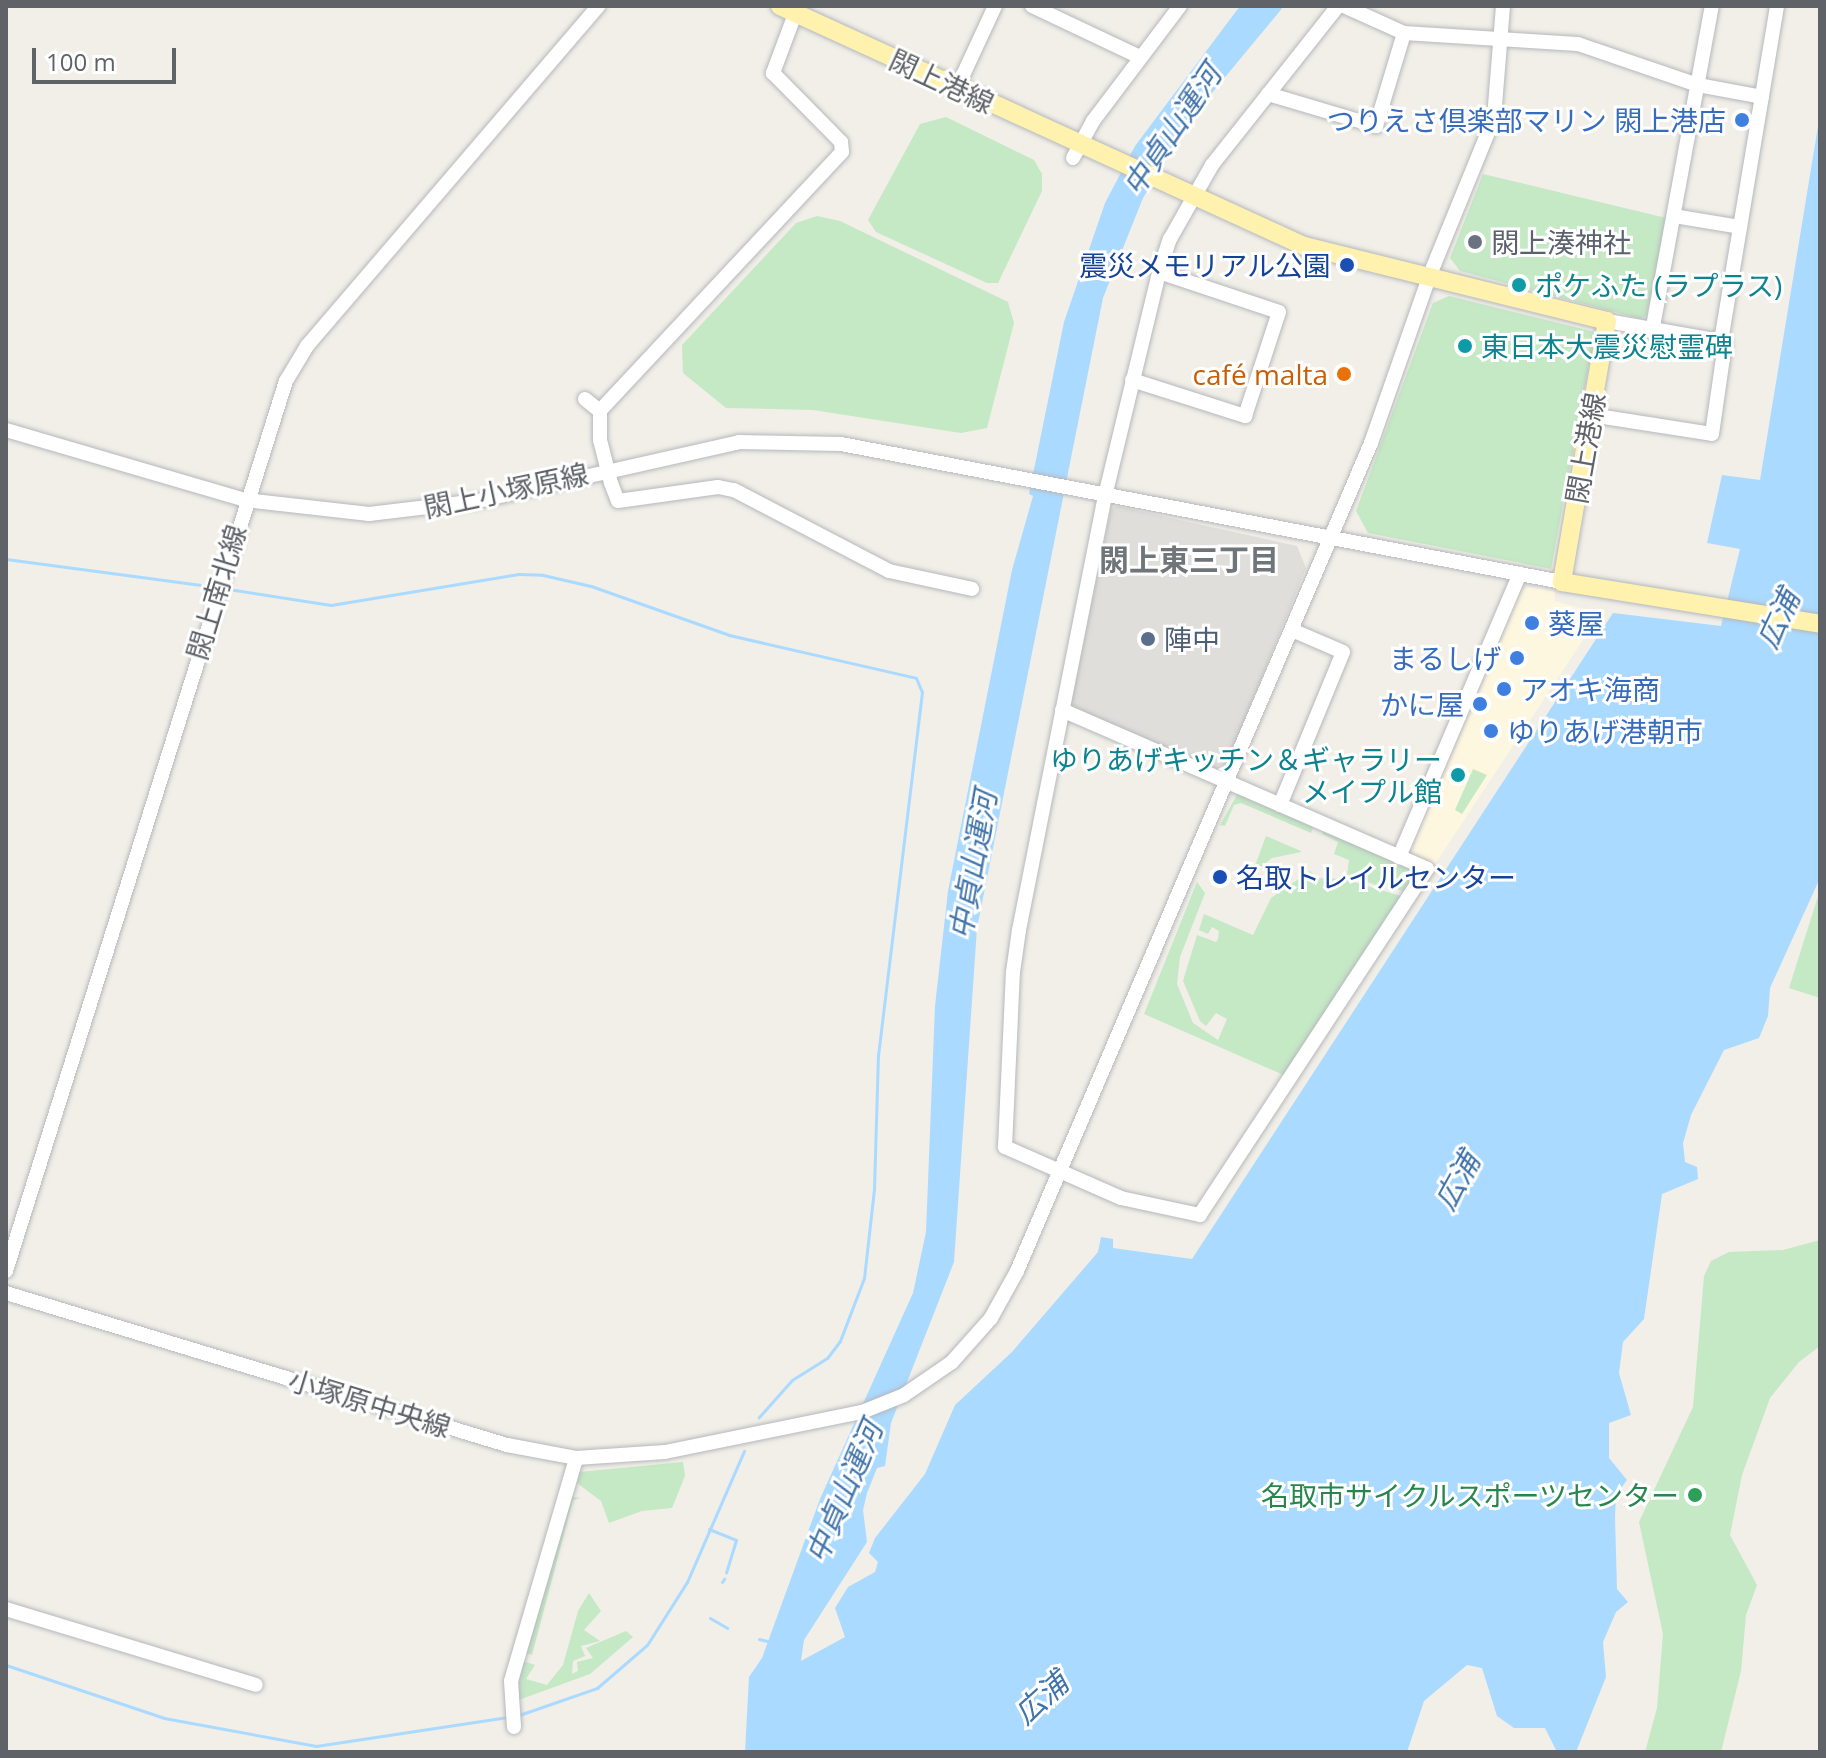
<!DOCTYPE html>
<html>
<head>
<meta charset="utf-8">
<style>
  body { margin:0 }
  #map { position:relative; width:1826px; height:1758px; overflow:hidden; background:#f1efe8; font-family:"Open Sans","Noto Sans JP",sans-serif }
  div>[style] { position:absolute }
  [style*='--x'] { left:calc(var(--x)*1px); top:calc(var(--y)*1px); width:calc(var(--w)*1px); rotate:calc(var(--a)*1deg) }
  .commercial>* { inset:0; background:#fef7e0 }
  .industrial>* { inset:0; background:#e0deda }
  .green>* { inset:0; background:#c5e8c5 }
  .round { border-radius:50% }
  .water>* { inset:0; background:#aadaff }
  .stream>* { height:3px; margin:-1.5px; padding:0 1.5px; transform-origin:1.5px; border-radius:1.5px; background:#aadaff }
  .roads { filter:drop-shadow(0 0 2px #b5b8bc) drop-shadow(0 0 2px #b5b8bc) }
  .minor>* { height:14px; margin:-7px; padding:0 7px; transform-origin:7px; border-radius:7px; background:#fff }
  .major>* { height:18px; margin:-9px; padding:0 9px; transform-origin:9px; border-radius:9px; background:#fff2af }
  .dots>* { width:22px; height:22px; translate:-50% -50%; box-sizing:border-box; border:4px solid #fff; border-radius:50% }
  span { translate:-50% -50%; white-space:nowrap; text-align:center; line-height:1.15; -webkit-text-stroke:6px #fff; paint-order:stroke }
  .street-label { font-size:28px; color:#5f6368 }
  .shop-label { font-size:28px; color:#366cbe }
  .right { translate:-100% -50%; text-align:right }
  .left { translate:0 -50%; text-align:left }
  .worship-label { font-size:28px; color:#5b616d }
  .transit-label { font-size:28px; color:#164399 }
  .culture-label { font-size:28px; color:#0d838f }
  .food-label { font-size:28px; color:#c56008 }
  .service-label { font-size:28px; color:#4e5e75 }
  .leisure-label { font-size:28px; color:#27864d }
  .water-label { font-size:30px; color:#4174aa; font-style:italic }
  .neighbourhood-label { font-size:30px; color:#70757a; font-weight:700 }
  .frame { position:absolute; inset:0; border:8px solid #5f6368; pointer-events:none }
  .scale { position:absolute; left:32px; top:48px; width:144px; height:36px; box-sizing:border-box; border:4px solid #5f6368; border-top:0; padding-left:10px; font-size:24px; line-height:28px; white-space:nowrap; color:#5f6368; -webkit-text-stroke:6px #fff; paint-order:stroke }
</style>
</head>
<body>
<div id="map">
  <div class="commercial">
    <div style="clip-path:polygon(1528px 587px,1555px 592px,1555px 601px,1600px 614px,1435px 864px,1413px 857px,1410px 849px,1520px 592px)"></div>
  </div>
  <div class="industrial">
    <div style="clip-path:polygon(1117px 506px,1297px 546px,1306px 568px,1225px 768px,1219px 771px,1074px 709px,1071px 702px,1111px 509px)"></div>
  </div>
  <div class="green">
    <div style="clip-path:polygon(946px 117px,1034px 160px,1042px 174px,1042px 191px,998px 283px,987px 283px,876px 232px,868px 220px,920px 124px)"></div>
    <div style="clip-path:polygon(1483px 174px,1666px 218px,1647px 315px,1641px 319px,1460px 271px,1450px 258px)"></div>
    <div style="clip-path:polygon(817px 216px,840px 221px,1008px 302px,1014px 323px,987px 428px,961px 433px,813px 410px,726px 408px,683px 373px,682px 345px,796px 223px)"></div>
    <div style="clip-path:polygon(1449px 296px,1595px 332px,1551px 569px,1368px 533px,1356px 511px,1433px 303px)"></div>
    <div style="clip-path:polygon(1473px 769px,1487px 775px,1462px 814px,1455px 810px)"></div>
    <div style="clip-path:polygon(1238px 793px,1314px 825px,1311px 833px,1241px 803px,1234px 805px,1225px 826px,1220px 825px)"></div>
    <div style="clip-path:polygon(1324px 830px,1394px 862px,1386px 882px,1379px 886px,1347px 875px,1349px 860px,1334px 854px,1338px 842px,1322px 834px)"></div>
    <div style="clip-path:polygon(1266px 836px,1301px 851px,1301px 852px,1272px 858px,1258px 869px,1255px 866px)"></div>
    <div class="round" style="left:1391px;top:865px;width:26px;height:26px"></div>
    <div style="clip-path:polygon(1310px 871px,1318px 878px,1344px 879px,1404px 897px,1286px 1076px,1144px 1014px,1197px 882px,1205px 893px,1180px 957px,1177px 984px,1193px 1023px,1218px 1040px,1227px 1019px,1216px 1013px,1206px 1026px,1200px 1021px,1183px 981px,1197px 935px,1216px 942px,1218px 939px,1219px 931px,1212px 927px,1208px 934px,1199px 930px,1204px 914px,1253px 935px,1271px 898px)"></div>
    <div style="clip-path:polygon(1820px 890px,1820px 998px,1789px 988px)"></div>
    <div style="clip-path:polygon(1820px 1240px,1820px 1346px,1799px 1362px,1770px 1398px,1742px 1475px,1730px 1535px,1757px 1585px,1746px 1615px,1741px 1671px,1721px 1752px,1645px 1752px,1657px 1708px,1663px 1634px,1639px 1522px,1693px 1407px,1704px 1276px,1711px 1261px,1729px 1252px,1783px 1250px)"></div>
    <div style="clip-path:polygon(683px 1462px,685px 1476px,672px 1508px,642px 1511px,609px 1523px,601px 1501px,577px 1483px,579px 1472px)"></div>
    <div style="clip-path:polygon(572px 1497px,581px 1498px,573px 1500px,532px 1655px,525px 1653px)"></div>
    <div style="clip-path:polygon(589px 1593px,601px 1611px,584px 1630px,600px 1641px,581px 1646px,585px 1656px,573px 1661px,572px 1674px,578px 1671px,577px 1662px,593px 1658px,586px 1648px,626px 1631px,633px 1637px,590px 1674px,516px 1701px,523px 1661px,535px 1665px,526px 1679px,547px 1685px,563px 1665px,578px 1611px)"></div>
  </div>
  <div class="water">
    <div style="clip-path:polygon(1240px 6px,1284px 6px,1197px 111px,1165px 162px,1143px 198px,1103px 298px,977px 928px,954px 1262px,891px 1423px,885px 1466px,877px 1468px,867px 1493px,863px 1510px,867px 1542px,804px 1640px,801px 1661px,845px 1637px,835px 1608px,848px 1587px,875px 1572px,878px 1562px,869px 1553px,875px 1538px,925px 1474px,955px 1405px,1012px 1352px,1098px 1252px,1101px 1237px,1113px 1239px,1113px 1248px,1192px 1259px,1613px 613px,1721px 626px,1740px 549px,1707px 543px,1722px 475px,1760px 480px,1820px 114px,1820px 878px,1770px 988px,1768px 1016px,1759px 1038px,1724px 1050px,1691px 1115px,1683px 1143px,1685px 1162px,1697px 1167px,1698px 1179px,1662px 1194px,1644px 1319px,1623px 1342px,1619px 1373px,1631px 1415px,1609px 1423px,1609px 1458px,1627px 1480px,1616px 1495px,1615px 1517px,1617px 1589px,1628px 1602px,1616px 1612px,1603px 1642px,1606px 1677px,1576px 1752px,1557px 1752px,1545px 1728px,1514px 1728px,1497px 1716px,1482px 1668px,1467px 1665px,1424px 1701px,1407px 1752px,745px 1752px,749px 1677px,762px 1658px,820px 1499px,913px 1293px,926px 1232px,935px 1006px,948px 891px,1012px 570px,1033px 496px,1029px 494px,1064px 322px,1105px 203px,1135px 146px)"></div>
  </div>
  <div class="stream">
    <div style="--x:6;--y:559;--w:212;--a:7.6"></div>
    <div style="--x:228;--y:589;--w:104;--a:8.8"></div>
    <div style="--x:331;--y:605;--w:190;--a:-9.4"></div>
    <div style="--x:518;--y:574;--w:25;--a:2"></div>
    <div style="--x:543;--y:575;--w:49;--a:12.9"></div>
    <div style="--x:591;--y:586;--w:146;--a:19.5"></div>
    <div style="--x:729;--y:635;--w:192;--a:12.9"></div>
    <div style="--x:916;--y:678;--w:15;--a:67"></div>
    <div style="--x:922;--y:692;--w:365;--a:96.9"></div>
    <div style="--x:878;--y:1054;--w:135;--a:91.7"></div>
    <div style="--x:874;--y:1189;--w:90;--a:96.4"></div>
    <div style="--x:864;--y:1278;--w:67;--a:110.9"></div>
    <div style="--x:840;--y:1341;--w:21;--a:127"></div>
    <div style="--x:827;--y:1358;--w:41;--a:147.8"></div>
    <div style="--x:792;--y:1380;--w:50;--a:131.7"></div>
    <div style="--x:709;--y:1529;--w:29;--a:22"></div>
    <div style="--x:736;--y:1540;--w:34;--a:107"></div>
    <div style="--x:722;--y:1582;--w:4;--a:-56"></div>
    <div style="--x:710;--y:1618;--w:20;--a:30"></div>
    <div style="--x:759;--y:1639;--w:12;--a:14"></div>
    <div style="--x:6;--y:1665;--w:167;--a:18.5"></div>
    <div style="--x:164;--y:1718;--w:155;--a:10.4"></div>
    <div style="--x:316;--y:1746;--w:194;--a:-8.6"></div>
    <div style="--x:519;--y:1715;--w:83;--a:-19.1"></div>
    <div style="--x:597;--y:1688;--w:66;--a:-40.7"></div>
    <div style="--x:647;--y:1645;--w:75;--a:-57.6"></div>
    <div style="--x:687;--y:1582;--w:143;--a:-66.5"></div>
  </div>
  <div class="roads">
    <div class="minor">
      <div style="--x:798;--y:6;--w:72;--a:110.5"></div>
      <div style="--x:773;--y:73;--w:97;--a:45.4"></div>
      <div style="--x:841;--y:142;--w:10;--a:84"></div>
      <div style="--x:842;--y:152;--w:354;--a:133.1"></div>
      <div style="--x:600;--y:411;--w:29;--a:90"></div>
      <div style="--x:600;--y:440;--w:44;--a:75.7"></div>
      <div style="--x:611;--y:483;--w:19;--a:69"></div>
      <div style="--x:618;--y:501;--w:101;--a:-8"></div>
      <div style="--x:718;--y:487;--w:16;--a:11"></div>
      <div style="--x:734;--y:490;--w:175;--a:27.6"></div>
      <div style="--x:889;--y:571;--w:85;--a:12.2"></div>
      <div style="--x:1032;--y:6;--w:119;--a:25.3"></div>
      <div style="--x:1344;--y:6;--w:66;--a:24.2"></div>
      <div style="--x:1404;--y:33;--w:174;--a:3.6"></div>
      <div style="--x:1578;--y:44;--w:127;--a:18.9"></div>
      <div style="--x:1698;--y:85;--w:65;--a:10.6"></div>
      <div style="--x:957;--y:88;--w:90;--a:-65.1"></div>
      <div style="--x:1268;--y:94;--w:113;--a:16.5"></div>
      <div style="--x:1376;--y:126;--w:97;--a:-73.2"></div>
      <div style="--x:1073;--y:158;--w:42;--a:-61.6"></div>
      <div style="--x:1093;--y:121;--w:144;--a:-52.9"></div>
      <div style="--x:1674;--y:216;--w:67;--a:9.5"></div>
      <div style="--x:1607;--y:321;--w:116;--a:10"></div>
      <div style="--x:1652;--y:332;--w:331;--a:-79.6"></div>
      <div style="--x:1132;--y:380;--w:119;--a:17.7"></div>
      <div style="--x:1245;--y:416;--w:109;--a:-71.9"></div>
      <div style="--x:1279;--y:312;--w:126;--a:-161.6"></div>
      <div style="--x:585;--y:399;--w:19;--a:39"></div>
      <div style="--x:1591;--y:415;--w:122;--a:8.9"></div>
      <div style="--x:1712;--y:434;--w:91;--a:-81.8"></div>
      <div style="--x:1725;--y:344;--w:5;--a:-143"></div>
      <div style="--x:1721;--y:341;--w:340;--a:-80.5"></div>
      <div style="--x:6;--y:430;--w:249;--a:16.3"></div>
      <div style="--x:245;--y:500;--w:125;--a:6.4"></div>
      <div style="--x:369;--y:514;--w:110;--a:-6.8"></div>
      <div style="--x:478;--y:501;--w:268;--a:-12.7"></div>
      <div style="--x:739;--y:442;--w:102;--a:1.1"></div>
      <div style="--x:841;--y:444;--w:734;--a:10.84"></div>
      <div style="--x:1062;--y:710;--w:398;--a:23.5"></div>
      <div style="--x:1427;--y:869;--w:414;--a:123.3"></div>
      <div style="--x:1200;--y:1215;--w:81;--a:-167.9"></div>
      <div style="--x:1121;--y:1198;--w:127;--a:-156.3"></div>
      <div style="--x:1005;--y:1147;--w:175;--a:-87.4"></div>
      <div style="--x:1013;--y:972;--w:42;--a:-81.9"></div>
      <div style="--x:1019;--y:930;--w:442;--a:-78.8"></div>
      <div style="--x:1105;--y:496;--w:230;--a:-76.4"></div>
      <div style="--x:1159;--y:272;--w:35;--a:-72"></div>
      <div style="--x:1170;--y:239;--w:85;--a:-60.4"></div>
      <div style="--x:1212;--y:165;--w:203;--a:-51.6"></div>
      <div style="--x:1280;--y:805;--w:165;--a:-67.6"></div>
      <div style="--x:1343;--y:652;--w:56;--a:-156.7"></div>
      <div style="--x:1399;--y:857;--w:308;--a:-66.9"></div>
      <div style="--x:6;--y:1271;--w:933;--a:-72.54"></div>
      <div style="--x:286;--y:381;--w:41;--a:-59"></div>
      <div style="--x:307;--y:346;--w:448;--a:-49.4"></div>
      <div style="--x:6;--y:1293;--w:524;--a:16.88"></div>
      <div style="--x:507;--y:1445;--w:70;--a:10.7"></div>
      <div style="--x:576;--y:1458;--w:89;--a:-3.9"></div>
      <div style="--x:665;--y:1452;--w:201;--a:-11.5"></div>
      <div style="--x:862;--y:1412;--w:45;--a:-22"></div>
      <div style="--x:904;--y:1395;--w:58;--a:-34.5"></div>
      <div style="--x:952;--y:1362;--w:59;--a:-48.4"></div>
      <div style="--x:991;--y:1318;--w:54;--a:-61"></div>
      <div style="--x:1017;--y:1271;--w:900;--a:-66.85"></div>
      <div style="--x:1371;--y:443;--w:176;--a:-70.7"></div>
      <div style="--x:1429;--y:277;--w:172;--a:-67.8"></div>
      <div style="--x:1494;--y:118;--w:112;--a:-85.4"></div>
      <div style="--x:6;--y:1609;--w:261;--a:16.9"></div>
      <div style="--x:514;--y:1727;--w:46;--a:-93.7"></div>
      <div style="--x:511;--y:1681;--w:232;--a:-73.7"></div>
    </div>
    <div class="major">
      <div style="--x:780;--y:6;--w:576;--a:24.61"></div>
      <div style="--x:1304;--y:246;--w:312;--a:13.9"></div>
      <div style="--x:1607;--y:321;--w:265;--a:99.8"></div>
      <div style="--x:1562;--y:582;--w:261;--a:9.2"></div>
    </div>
  </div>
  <div class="dots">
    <div style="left:1742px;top:120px;background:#3f7fe0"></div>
    <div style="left:1475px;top:242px;background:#6b7280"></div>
    <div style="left:1347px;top:265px;background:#1a4fb4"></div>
    <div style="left:1519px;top:285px;background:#0f9aa8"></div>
    <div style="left:1465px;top:346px;background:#0f9aa8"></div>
    <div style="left:1344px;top:374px;background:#e8710a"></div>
    <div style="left:1532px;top:623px;background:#3f7fe0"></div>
    <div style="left:1148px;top:639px;background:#5c6f8a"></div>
    <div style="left:1517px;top:658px;background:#3f7fe0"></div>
    <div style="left:1504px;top:689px;background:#3f7fe0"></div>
    <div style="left:1480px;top:704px;background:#3f7fe0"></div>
    <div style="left:1491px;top:731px;background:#3f7fe0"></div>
    <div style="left:1458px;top:775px;background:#0f9aa8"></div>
    <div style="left:1220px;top:877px;background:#1a4fb4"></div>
    <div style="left:1695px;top:1495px;background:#2e9e5b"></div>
  </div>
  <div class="street-label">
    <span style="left:942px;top:81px;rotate:25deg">閖上港線</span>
    <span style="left:1585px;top:448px;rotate:-80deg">閖上港線</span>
    <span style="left:506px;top:490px;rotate:-12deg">閖上小塚原線</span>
    <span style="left:216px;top:592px;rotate:-73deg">閖上南北線</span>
    <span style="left:370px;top:1403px;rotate:17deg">小塚原中央線</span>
  </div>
  <div class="shop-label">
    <span class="right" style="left:1726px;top:120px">つりえさ倶楽部マリン 閖上港店</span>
    <span class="left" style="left:1548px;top:623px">葵屋</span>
    <span class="right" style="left:1501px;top:658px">まるしげ</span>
    <span class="left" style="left:1520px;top:689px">アオキ海商</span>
    <span class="right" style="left:1464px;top:704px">かに屋</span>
    <span class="left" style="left:1507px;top:731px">ゆりあげ港朝市</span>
  </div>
  <div class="worship-label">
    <span class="left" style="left:1491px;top:242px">閖上湊神社</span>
  </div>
  <div class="transit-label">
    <span class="right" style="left:1331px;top:265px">震災メモリアル公園</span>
    <span class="left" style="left:1236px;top:877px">名取トレイルセンター</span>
  </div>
  <div class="culture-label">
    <span class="left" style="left:1535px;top:285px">ポケふた (ラプラス)</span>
    <span class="left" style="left:1481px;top:346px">東日本大震災慰霊碑</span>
    <span class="right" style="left:1442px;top:775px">ゆりあげキッチン＆ギャラリー<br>メイプル館</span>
  </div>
  <div class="food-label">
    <span class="right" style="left:1328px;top:374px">café malta</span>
  </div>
  <div class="service-label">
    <span class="left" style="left:1164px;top:639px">陣中</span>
  </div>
  <div class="leisure-label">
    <span class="right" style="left:1679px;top:1495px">名取市サイクルスポーツセンター</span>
  </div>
  <div class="water-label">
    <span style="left:1172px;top:130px;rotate:-56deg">中貞山運河</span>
    <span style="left:1778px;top:619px;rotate:-65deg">広浦</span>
    <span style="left:973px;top:865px;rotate:-80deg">中貞山運河</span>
    <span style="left:1457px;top:1181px;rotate:-61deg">広浦</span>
    <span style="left:844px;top:1492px;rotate:-67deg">中貞山運河</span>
    <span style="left:1041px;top:1698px;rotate:-42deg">広浦</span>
  </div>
  <div class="neighbourhood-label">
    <span style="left:1189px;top:560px">閖上東三丁目</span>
  </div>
  <div class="frame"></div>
  <div class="scale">100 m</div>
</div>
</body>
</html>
